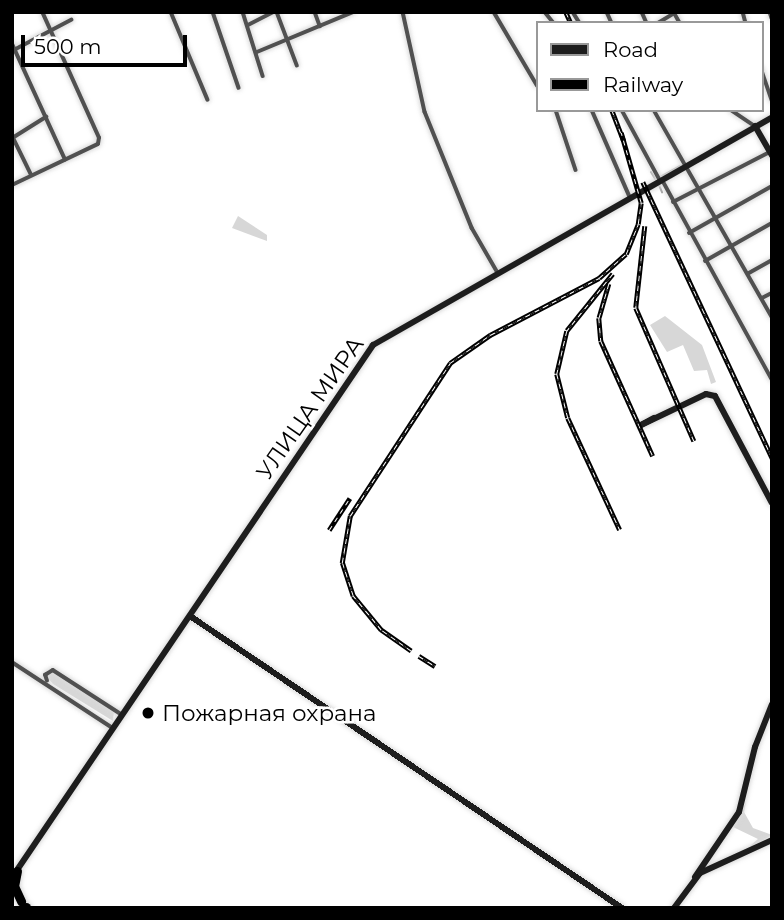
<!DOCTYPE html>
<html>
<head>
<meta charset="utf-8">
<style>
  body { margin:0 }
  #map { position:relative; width:784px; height:920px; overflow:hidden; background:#fff; font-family:Montserrat,sans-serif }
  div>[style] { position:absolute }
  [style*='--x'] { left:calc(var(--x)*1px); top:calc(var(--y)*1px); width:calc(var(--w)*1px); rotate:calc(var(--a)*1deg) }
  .green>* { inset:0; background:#d7d7d7 }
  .stream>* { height:2px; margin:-1px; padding:0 1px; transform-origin:1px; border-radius:1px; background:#9e9e9e }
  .roads { filter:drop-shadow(0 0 2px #dbdbdb) drop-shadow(0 0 2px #dbdbdb) }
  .street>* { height:3.5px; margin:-1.75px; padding:0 1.75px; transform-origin:1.75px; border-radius:1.75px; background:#505050 }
  .secondary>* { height:6px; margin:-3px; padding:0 3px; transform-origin:3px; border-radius:3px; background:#1d1d1d }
  .highway>* { height:9px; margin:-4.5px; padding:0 4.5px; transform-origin:4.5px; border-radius:4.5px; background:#000 }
  .rail>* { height:4.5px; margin-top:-2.25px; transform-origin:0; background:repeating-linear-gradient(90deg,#fff 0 5px,#000 0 10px); box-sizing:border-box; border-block:2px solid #000 }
  .dots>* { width:19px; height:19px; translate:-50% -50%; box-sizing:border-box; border:4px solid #fff; border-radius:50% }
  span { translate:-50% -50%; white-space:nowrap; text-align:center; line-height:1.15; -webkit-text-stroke:5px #fff; paint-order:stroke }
  .street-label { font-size:23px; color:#000 }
  .poi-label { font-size:23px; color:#000 }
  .left { translate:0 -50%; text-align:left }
  .frame { position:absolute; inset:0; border:14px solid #000; pointer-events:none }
  .legend { position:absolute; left:536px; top:21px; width:228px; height:91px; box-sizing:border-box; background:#fff; border:2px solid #999; margin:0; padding:9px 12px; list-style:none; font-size:21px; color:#000 }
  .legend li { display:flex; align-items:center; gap:14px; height:35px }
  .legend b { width:35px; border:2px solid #999 }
  .scale { position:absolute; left:21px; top:35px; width:166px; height:32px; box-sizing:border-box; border:4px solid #000; border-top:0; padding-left:9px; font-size:21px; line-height:24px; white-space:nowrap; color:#000; -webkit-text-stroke:5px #fff; paint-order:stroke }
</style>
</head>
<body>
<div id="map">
  <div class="green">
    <div style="clip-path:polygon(238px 216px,267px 235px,267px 241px,232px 228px)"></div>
    <div style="clip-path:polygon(665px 316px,702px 345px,716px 382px,711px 384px,707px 370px,694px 371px,683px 345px,667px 352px,650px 325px)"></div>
    <div style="clip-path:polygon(53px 671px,114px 711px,113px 721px,53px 684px,47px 677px)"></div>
    <div style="clip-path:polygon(746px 802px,744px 812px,753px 828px,772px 835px,754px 846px,750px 846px,758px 839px,733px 827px)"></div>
  </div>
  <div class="stream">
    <div style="--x:651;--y:172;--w:9;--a:58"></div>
    <div style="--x:660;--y:177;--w:26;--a:-29"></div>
    <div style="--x:659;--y:185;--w:8;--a:67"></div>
  </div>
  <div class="roads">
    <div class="street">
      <div style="--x:171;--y:12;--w:95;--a:67.2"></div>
      <div style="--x:213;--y:12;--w:80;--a:71.1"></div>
      <div style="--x:243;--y:12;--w:67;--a:72.6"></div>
      <div style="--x:277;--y:12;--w:57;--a:69.3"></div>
      <div style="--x:315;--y:12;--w:15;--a:70"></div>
      <div style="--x:403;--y:12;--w:102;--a:77.6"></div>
      <div style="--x:425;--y:112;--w:125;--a:67.9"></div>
      <div style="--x:472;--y:228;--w:52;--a:60"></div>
      <div style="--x:494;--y:12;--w:85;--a:59.5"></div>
      <div style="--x:545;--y:12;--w:14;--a:51"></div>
      <div style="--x:573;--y:12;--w:13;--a:58"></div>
      <div style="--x:607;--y:12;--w:12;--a:66"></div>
      <div style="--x:642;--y:12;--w:12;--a:66"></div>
      <div style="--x:743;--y:12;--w:11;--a:75"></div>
      <div style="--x:770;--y:12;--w:6;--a:72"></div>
      <div style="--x:675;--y:14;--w:10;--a:61"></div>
      <div style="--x:658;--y:23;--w:21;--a:-31"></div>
      <div style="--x:248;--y:25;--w:28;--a:-27"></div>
      <div style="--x:12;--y:43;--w:128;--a:65.4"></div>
      <div style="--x:12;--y:51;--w:67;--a:-27.7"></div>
      <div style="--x:257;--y:52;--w:104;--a:-22.6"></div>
      <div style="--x:761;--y:68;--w:34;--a:71"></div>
      <div style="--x:556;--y:110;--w:63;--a:71.6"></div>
      <div style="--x:592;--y:110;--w:95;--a:66.4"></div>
      <div style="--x:622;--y:110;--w:80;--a:61.5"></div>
      <div style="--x:654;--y:110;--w:238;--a:60.3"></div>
      <div style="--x:731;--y:110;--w:29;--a:34"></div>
      <div style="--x:12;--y:135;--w:43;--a:64"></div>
      <div style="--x:14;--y:137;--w:38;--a:-32"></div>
      <div style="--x:663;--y:181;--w:226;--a:61.2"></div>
      <div style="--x:12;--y:185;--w:95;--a:-25.5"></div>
      <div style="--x:98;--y:144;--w:6;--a:-81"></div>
      <div style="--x:99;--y:138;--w:138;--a:-114.3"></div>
      <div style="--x:673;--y:202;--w:109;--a:-27.3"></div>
      <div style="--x:689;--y:233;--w:95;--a:-29.5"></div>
      <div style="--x:705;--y:261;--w:77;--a:-29.6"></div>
      <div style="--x:749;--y:273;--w:26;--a:-29"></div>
      <div style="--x:762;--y:298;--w:11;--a:-27"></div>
      <div style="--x:12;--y:662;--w:121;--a:33.2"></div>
      <div style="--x:47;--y:681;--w:6;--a:-108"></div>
      <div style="--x:45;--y:675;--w:9;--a:-32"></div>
      <div style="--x:53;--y:670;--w:81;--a:32.9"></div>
    </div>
    <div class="secondary">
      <div style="--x:755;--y:126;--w:34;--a:60"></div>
      <div style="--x:654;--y:418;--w:15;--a:152"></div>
      <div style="--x:641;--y:425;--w:72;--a:-25.5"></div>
      <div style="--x:706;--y:394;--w:9;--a:13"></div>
      <div style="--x:715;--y:396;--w:121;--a:62"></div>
      <div style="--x:190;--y:616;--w:521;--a:34.06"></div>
      <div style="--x:15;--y:873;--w:638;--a:-55.86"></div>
      <div style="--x:373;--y:345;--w:460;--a:-29.7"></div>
      <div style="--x:695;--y:877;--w:78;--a:-55.9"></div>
      <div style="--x:739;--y:812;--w:67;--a:-76.2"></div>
      <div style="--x:755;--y:747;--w:46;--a:-68.4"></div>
      <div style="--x:674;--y:908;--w:44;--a:-53.4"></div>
      <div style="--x:700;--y:873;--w:79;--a:-24.6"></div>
    </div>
    <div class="highway">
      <div style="--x:17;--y:871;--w:15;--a:101"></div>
      <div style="--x:14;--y:886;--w:17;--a:65"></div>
      <div style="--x:26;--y:907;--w:1;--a:90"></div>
    </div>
  </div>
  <div class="rail">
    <div style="--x:566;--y:12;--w:12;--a:66"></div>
    <div style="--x:612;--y:110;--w:33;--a:69"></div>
    <div style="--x:643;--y:182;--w:305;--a:64.9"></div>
    <div style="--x:645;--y:226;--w:82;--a:96.3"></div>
    <div style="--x:636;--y:308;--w:145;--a:66.4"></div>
    <div style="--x:613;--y:274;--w:73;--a:128.9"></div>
    <div style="--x:567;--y:331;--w:44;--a:103.1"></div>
    <div style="--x:557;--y:374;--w:45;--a:76"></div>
    <div style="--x:568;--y:418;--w:123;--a:65.1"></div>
    <div style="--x:609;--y:284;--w:35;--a:106"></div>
    <div style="--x:599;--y:318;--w:23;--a:85"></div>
    <div style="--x:601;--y:341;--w:126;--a:65.7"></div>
    <div style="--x:329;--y:530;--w:38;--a:-57"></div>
    <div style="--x:411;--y:651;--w:37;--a:-145"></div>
    <div style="--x:381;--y:630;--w:44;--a:-129.5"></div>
    <div style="--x:353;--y:596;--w:35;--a:-108"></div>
    <div style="--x:342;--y:563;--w:48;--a:-80.3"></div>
    <div style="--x:350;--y:516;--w:183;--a:-56.8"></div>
    <div style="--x:450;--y:363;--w:49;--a:-35"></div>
    <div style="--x:490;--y:335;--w:123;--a:-27.6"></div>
    <div style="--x:599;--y:278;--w:36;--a:-42"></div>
    <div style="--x:626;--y:254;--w:32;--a:-68"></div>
    <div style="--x:638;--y:224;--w:21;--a:-82"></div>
    <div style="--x:641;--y:203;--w:73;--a:-105.9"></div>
    <div style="--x:419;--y:656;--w:19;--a:32"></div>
  </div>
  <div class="dots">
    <div style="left:148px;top:713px;background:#000"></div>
  </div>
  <div class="street-label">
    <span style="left:310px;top:408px;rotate:-55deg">УЛИЦА МИРА</span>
  </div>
  <div class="poi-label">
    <span class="left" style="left:162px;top:713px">Пожарная охрана</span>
  </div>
  <div class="frame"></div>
  <ul class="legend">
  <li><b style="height:9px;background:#1d1d1d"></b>Road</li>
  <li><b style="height:9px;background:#000"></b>Railway</li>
  </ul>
  <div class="scale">500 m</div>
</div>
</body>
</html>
